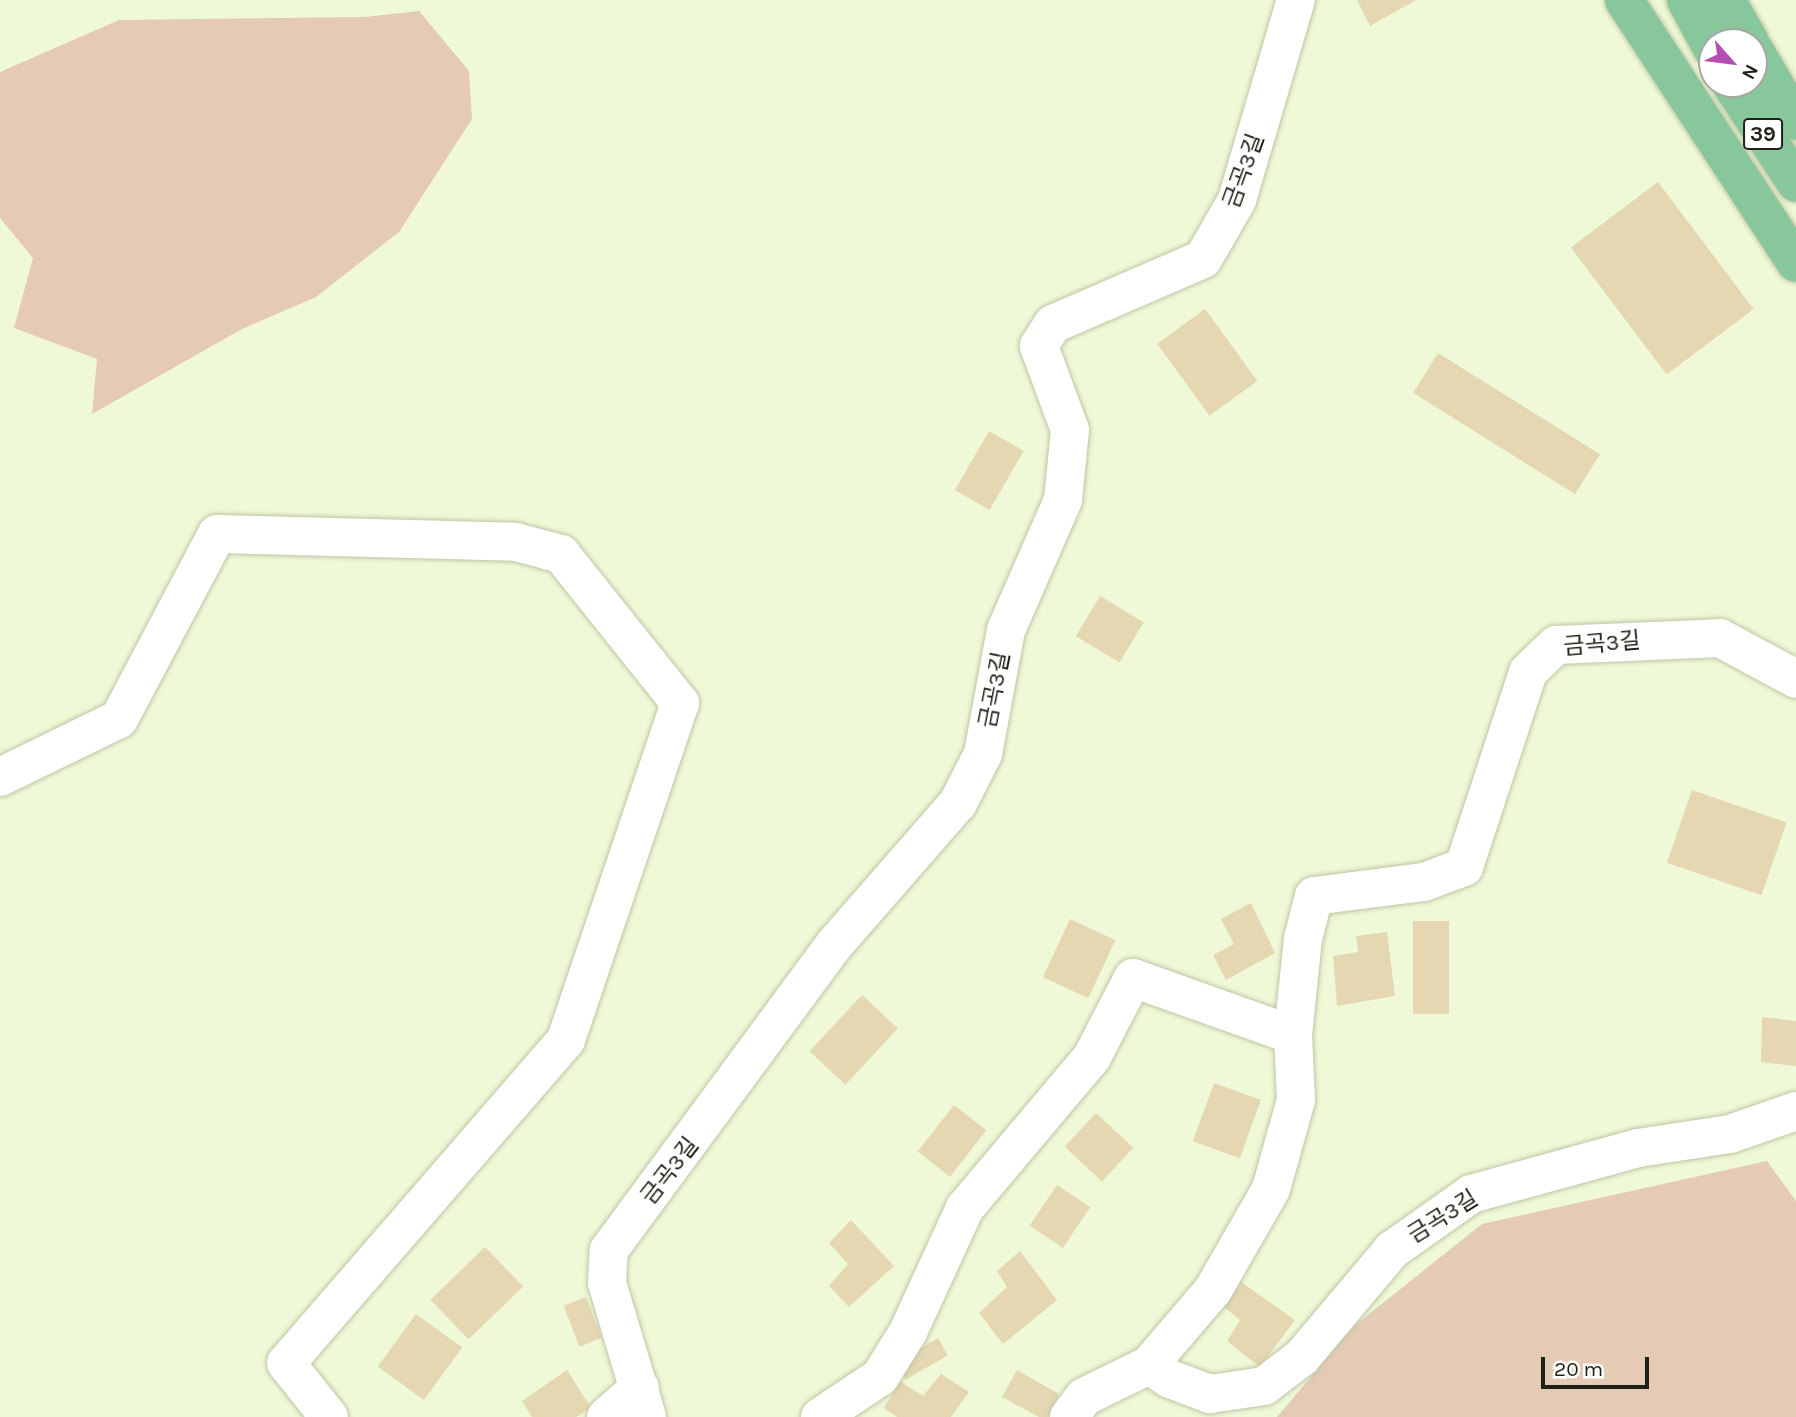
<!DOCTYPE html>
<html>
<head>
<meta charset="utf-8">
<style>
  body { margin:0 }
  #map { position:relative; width:1796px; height:1417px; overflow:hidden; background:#eff9d7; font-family:Karla,"Noto Sans KR",sans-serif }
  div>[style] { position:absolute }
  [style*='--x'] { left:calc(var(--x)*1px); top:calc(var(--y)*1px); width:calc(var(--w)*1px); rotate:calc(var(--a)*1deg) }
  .green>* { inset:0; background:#e5cab5 }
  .building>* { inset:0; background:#e5d7b2; transform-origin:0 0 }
  .roads { filter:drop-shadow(0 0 2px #bdc6a5) drop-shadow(0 0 2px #bdc6a5) }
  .minor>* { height:38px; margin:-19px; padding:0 19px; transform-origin:19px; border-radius:19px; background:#fff }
  .major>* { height:38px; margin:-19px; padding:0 19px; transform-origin:19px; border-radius:19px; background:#88c79c }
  span { translate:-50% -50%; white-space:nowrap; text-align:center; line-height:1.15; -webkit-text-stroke:7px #fff; paint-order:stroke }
  .shield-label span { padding:2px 5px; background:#fff; border:2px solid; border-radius:5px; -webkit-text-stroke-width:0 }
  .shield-label { font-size:21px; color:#1e2215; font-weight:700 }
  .street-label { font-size:23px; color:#1e2215 }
  .north { position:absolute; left:1698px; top:28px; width:70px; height:70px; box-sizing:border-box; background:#fff; border:2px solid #a5a7a1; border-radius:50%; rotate:118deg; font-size:19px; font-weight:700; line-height:28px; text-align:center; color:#1e2215 }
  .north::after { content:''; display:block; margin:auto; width:24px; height:32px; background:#b34eb3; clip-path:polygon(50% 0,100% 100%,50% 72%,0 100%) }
  .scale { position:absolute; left:1541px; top:1357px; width:108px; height:32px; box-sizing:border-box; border:4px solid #1e2215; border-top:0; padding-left:9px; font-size:21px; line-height:24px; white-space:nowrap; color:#1e2215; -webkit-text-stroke:5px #fff; paint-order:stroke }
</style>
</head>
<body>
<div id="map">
  <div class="green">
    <div style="clip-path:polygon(419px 11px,469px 71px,472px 119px,399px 232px,316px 297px,242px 329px,92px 414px,97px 359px,14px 328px,33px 258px,0 218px,0 72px,119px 20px,365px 17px)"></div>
    <div style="clip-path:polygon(1767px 1161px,1796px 1201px,1796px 1417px,1277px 1417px,1354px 1326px,1482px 1224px)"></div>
  </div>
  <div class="building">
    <div style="clip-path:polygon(1357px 0,1416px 0,1370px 26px)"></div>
    <div style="left:1658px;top:182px;width:159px;height:109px;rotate:53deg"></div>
    <div style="left:1205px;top:309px;width:89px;height:59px;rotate:54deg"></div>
    <div style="left:1438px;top:353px;width:191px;height:47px;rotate:32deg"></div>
    <div style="left:989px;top:431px;width:40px;height:68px;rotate:30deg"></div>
    <div style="left:1100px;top:596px;width:51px;height:47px;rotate:31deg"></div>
    <div style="left:1692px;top:790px;width:100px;height:77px;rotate:19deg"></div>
    <div style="clip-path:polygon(1251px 903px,1275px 953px,1226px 980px,1213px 955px,1234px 944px,1221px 919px)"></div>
    <div style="left:1070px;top:919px;width:50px;height:64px;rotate:25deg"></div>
    <div style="left:1413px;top:921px;width:36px;height:93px"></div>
    <div style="clip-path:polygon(1387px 932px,1395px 996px,1337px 1006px,1333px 956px,1358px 952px,1356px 936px)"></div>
    <div style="left:862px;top:995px;width:49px;height:77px;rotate:43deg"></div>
    <div style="clip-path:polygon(1762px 1017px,1796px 1021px,1796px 1066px,1761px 1062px)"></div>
    <div style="left:1214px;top:1083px;width:50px;height:62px;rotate:20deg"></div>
    <div style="left:954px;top:1105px;width:41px;height:59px;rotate:38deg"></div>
    <div style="left:1096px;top:1113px;width:51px;height:46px;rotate:43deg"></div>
    <div style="left:1057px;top:1185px;width:40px;height:49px;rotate:34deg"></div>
    <div style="clip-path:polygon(851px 1220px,894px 1266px,849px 1307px,829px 1286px,848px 1264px,829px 1243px)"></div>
    <div style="left:485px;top:1247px;width:55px;height:76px;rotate:46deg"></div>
    <div style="clip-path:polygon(1020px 1251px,1057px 1300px,1003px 1344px,979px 1313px,1007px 1287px,997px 1271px)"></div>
    <div style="clip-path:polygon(1241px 1282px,1295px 1320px,1260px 1367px,1227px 1341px,1240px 1320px,1224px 1307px)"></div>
    <div style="left:586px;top:1297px;width:44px;height:24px;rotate:69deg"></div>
    <div style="left:416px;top:1314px;width:57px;height:65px;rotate:36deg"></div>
    <div style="left:938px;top:1338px;width:20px;height:49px;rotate:60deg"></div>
    <div style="clip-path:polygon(567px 1370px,591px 1408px,576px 1417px,532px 1417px,522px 1401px)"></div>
    <div style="clip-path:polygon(1017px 1370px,1059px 1394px,1048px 1417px,1039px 1417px,1002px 1397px)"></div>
    <div style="clip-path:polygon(941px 1374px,969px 1392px,951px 1417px,897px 1417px,884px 1408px,900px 1381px,923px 1396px)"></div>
  </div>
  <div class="roads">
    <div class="minor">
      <div style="--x:0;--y:777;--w:132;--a:-26"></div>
      <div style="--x:119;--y:719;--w:209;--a:-62.1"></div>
      <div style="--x:217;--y:534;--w:299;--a:1.5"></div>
      <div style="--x:516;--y:542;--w:47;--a:14.9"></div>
      <div style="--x:561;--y:554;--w:191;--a:51.4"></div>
      <div style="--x:680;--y:703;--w:356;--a:108.7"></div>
      <div style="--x:566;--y:1040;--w:427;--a:130.9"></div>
      <div style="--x:286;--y:1363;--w:69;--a:51.5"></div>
      <div style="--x:1149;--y:1365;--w:99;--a:-49.5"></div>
      <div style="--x:1213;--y:1290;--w:116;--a:-60.1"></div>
      <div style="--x:1271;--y:1189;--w:92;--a:-74.3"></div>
      <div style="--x:1296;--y:1100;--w:65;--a:-92.6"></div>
      <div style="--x:606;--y:1417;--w:45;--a:-41.4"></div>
      <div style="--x:647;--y:1417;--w:140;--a:-106.6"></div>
      <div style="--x:607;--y:1283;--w:33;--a:-87"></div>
      <div style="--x:609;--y:1250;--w:379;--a:-53.6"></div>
      <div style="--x:834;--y:945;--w:189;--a:-48.9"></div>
      <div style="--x:958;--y:803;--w:55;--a:-63"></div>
      <div style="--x:983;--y:754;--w:126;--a:-79.5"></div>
      <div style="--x:1006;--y:630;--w:142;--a:-66.3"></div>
      <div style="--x:1063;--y:500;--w:70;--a:-84.3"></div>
      <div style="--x:1070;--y:430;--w:90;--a:-110.3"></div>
      <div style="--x:1039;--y:346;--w:26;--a:-58"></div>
      <div style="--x:1053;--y:324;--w:163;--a:-23.4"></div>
      <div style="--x:1203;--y:259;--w:68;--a:-60"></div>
      <div style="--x:1237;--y:200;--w:209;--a:-73.6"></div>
      <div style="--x:820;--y:1417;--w:72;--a:-33.7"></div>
      <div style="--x:880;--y:1377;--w:53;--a:-58.1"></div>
      <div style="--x:908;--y:1332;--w:136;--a:-65.3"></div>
      <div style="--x:965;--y:1208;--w:197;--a:-49.9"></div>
      <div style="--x:1092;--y:1057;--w:89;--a:-62.6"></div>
      <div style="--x:1133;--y:978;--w:170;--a:19.6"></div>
      <div style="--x:1293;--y:1035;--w:97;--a:-84.1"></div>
      <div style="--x:1303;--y:939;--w:44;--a:-75.7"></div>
      <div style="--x:1314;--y:896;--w:111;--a:-7.3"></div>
      <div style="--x:1424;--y:882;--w:43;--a:-20.6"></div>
      <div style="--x:1464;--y:867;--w:205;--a:-71.8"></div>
      <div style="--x:1528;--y:672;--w:39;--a:-44"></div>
      <div style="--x:1556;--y:645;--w:164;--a:-2.4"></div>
      <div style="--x:1720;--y:638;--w:86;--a:28.3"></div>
      <div style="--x:1069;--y:1417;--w:25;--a:-53"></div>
      <div style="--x:1084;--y:1397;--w:72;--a:-26.2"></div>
      <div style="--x:1149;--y:1365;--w:25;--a:34"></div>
      <div style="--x:1170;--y:1379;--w:43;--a:20.6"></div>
      <div style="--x:1210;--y:1394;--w:55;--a:-8.4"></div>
      <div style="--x:1264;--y:1386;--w:48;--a:-37.3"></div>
      <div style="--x:1302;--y:1357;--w:140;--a:-49.9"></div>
      <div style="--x:1392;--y:1250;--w:97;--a:-35.3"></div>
      <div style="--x:1471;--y:1194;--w:173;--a:-15.4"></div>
      <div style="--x:1638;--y:1148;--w:93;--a:-8.7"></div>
      <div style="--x:1730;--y:1134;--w:70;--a:-19.2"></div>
    </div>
    <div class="major">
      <div style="--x:1624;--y:0;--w:314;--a:56.8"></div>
      <div style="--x:1686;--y:0;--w:55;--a:61.6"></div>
      <div style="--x:1726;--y:0;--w:48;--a:60.3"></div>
      <div style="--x:1754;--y:50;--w:82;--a:59.4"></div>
      <div style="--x:1731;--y:84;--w:118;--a:56.7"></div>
    </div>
  </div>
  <div class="shield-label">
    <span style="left:1763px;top:134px">39</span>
  </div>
  <div class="street-label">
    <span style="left:1244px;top:171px;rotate:-70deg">금곡3길</span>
    <span style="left:1602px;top:644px;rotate:-5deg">금곡3길</span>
    <span style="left:995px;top:690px;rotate:-79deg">금곡3길</span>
    <span style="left:670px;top:1171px;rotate:-52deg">금곡3길</span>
    <span style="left:1443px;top:1217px;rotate:-32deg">금곡3길</span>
  </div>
  <div class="north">N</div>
  <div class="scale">20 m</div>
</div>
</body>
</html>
